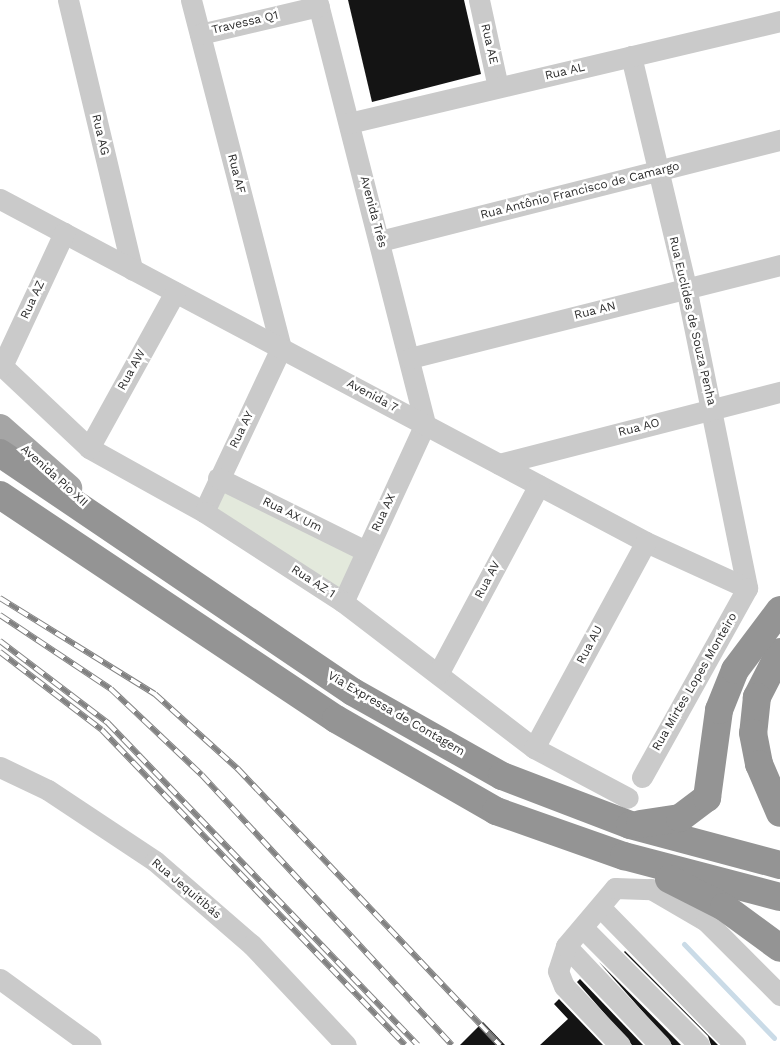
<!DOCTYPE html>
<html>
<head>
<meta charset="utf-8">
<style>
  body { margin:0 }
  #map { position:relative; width:780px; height:1045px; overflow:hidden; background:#fff; font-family:"Work Sans",sans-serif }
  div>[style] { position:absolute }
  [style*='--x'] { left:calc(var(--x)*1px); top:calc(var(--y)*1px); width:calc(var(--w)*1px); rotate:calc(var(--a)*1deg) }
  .green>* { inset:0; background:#e3e9dc }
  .stream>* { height:5px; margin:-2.5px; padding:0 2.5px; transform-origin:2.5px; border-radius:2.5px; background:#cadbe7 }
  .building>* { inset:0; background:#141414 }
  .minor>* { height:21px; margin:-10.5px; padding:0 10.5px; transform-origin:10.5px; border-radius:10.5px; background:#cacaca }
  .major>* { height:28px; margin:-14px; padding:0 14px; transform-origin:14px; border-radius:14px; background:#a5a5a5 }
  .highway>* { height:28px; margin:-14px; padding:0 14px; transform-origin:14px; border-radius:14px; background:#949494 }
  .rail>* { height:5.5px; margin-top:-2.75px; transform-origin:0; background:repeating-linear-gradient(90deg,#fff 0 11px,#828282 0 22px); box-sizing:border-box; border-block:1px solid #828282 }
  span { translate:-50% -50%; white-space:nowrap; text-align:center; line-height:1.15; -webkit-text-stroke:5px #fff; paint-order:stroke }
  .street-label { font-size:12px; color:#2d2d2d }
</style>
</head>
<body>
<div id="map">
  <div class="green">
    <div style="clip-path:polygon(219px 479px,365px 552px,342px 600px,205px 508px)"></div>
  </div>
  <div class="stream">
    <div style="--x:684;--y:944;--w:130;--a:46.2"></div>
  </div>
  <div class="building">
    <div style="clip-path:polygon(348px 0,464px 0,481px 74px,372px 102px)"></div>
    <div style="clip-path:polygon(624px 952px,625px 951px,718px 1045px,711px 1045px,708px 1036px)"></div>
    <div style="clip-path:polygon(599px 962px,681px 1045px,672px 1045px)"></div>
    <div style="clip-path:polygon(580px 979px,643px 1045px,632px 1045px,577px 982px)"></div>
    <div style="clip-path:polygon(559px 999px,603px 1045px,540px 1045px,568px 1019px,554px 1004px)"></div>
    <div style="clip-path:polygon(483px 1022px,505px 1045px,460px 1045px)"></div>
  </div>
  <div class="minor">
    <div style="--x:68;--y:0;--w:277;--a:76.6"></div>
    <div style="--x:191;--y:0;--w:359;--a:75.5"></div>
    <div style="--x:281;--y:348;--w:181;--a:115.2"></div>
    <div style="--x:317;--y:0;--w:438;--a:75.7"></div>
    <div style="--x:425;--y:424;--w:196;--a:114.7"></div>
    <div style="--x:479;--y:0;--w:89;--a:77.7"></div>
    <div style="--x:200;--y:34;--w:122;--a:-13.2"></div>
    <div style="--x:631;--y:56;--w:237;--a:76.6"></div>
    <div style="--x:686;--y:287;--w:307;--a:78.5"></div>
    <div style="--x:349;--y:123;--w:443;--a:-13.3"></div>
    <div style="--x:0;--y:199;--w:731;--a:27.97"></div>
    <div style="--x:646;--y:542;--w:111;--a:24.5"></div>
    <div style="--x:380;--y:241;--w:413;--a:-14.2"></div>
    <div style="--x:410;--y:358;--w:382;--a:-14.1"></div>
    <div style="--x:0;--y:364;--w:122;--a:43.3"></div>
    <div style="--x:89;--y:448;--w:132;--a:29.1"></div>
    <div style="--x:204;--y:512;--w:166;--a:32.9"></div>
    <div style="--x:343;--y:602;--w:240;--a:37.4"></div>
    <div style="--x:534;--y:748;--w:106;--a:28"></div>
    <div style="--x:2;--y:366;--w:147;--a:-65"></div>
    <div style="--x:89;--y:448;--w:178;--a:-61.1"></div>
    <div style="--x:499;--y:464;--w:290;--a:-14.4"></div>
    <div style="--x:218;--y:478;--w:165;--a:26.3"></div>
    <div style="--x:438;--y:674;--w:214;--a:-61.9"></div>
    <div style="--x:534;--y:748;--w:234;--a:-61.5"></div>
    <div style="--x:0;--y:767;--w:53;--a:25.6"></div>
    <div style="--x:48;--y:790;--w:128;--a:33.6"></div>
    <div style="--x:155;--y:861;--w:128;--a:40.9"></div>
    <div style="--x:252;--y:945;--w:137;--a:46.8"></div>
    <div style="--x:642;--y:777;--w:216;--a:-60.9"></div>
    <div style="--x:601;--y:908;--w:192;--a:45.6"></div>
    <div style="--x:583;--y:928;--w:165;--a:45.2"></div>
    <div style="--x:566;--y:946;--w:137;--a:46.5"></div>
    <div style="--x:0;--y:979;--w:112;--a:36"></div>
    <div style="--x:620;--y:1045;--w:81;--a:-133.5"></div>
    <div style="--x:564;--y:986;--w:16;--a:-112"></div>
    <div style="--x:558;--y:971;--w:26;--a:-72"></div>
    <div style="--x:566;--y:946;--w:76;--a:-49.8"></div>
    <div style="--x:615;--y:888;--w:36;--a:2"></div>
    <div style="--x:651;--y:889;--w:64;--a:30.2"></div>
    <div style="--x:706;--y:921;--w:105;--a:45"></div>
  </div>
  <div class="major">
    <div style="--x:0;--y:428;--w:91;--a:41.4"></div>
  </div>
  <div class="highway">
    <div style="--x:0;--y:453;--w:426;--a:34.1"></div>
    <div style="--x:353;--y:692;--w:171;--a:29.4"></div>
    <div style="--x:502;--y:776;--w:137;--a:20.9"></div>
    <div style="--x:630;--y:825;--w:155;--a:14.9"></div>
    <div style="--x:0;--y:495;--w:404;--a:33.7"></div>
    <div style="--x:336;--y:719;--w:185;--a:29.9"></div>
    <div style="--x:496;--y:811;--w:136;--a:19.4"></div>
    <div style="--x:624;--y:856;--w:161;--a:14.7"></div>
    <div style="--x:780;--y:652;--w:51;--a:117.1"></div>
    <div style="--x:757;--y:697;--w:36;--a:96"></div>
    <div style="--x:753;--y:733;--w:32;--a:79"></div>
    <div style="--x:759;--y:764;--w:53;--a:66.8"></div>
    <div style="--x:640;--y:824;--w:40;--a:-8.5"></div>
    <div style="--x:680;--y:818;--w:34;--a:-37"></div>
    <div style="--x:707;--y:798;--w:89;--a:-82.2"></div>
    <div style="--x:719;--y:710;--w:43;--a:-68.2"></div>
    <div style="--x:735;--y:670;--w:75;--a:-53.1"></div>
    <div style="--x:669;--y:879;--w:62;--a:27"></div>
    <div style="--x:724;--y:907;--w:69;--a:36.2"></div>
  </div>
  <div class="rail">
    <div style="--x:0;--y:598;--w:182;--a:31.8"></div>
    <div style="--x:155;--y:694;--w:112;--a:42.1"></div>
    <div style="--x:238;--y:769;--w:381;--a:46.5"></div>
    <div style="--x:0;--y:615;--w:133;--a:33.7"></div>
    <div style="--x:111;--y:689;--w:125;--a:43.4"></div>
    <div style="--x:202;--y:775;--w:368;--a:47.2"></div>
    <div style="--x:0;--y:641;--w:136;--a:37.2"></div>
    <div style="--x:108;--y:723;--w:447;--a:46.1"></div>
    <div style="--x:0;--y:652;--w:128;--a:37.4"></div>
    <div style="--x:102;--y:730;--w:437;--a:46.1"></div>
  </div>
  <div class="street-label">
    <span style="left:245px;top:23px;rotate:-13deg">Travessa Q1</span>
    <span style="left:489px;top:44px;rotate:77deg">Rua AE</span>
    <span style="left:565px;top:72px;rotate:-13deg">Rua AL</span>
    <span style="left:100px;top:135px;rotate:77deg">Rua AG</span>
    <span style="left:236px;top:174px;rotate:76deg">Rua AF</span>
    <span style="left:580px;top:191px;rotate:-14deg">Rua Antônio Francisco de Camargo</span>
    <span style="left:373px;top:212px;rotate:75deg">Avenida Três</span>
    <span style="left:33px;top:300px;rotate:-65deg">Rua AZ</span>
    <span style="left:595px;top:311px;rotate:-14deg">Rua AN</span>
    <span style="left:692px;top:321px;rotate:77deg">Rua Euclides de Souza Penha</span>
    <span style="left:132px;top:370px;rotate:-61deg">Rua AW</span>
    <span style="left:372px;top:396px;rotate:28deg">Avenida 7</span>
    <span style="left:639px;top:428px;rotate:-14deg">Rua AO</span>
    <span style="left:242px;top:430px;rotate:-64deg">Rua AY</span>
    <span style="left:54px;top:476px;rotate:42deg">Avenida Pio XII</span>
    <span style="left:384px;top:513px;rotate:-65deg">Rua AX</span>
    <span style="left:292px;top:515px;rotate:26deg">Rua AX Um</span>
    <span style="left:488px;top:580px;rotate:-62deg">Rua AV</span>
    <span style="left:313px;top:582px;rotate:33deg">Rua AZ 1</span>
    <span style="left:590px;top:645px;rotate:-62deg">Rua AU</span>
    <span style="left:695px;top:682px;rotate:-60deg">Rua Mirtes Lopes Monteiro</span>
    <span style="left:396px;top:714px;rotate:30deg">Via Expressa de Contagem</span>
    <span style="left:186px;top:889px;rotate:40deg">Rua Jequitibás</span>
  </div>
</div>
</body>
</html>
